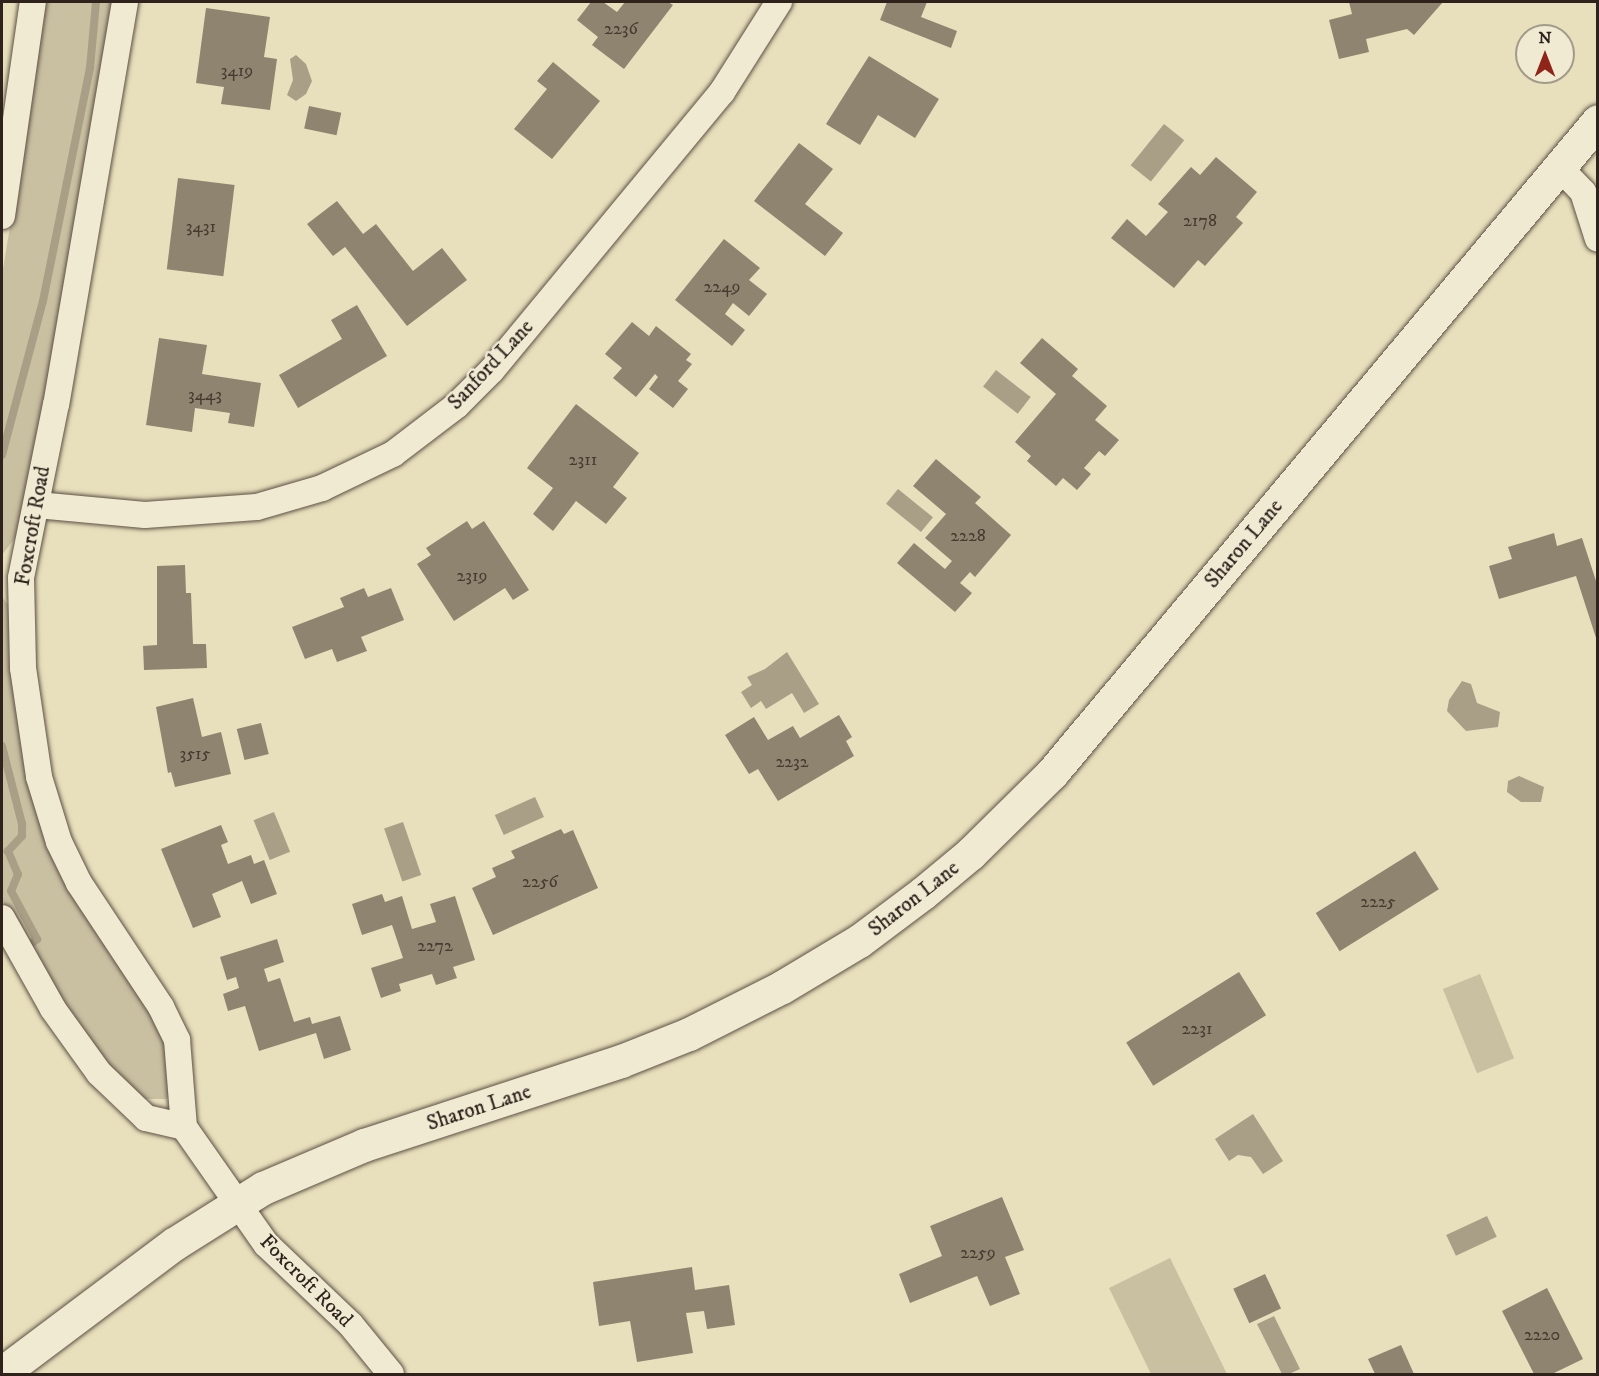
<!DOCTYPE html>
<html>
<head>
<meta charset="utf-8">
<style>
  body { margin:0 }
  #map { position:relative; width:1599px; height:1376px; overflow:hidden; background:#e8dfbc; font-family:"IM FELL DW Pica",serif }
  div>[style] { position:absolute }
  [style*='--x'] { left:calc(var(--x)*1px); top:calc(var(--y)*1px); width:calc(var(--w)*1px); rotate:calc(var(--a)*1deg) }
  .green>* { inset:0; background:#c9bfa1; transform-origin:0 0 }
  .water>* { inset:0; background:#a99f86; transform-origin:0 0 }
  .stream>* { height:8px; margin:-4px; padding:0 4px; transform-origin:4px; border-radius:4px; background:#a99f86 }
  .building>* { inset:0; background:#8f846f; transform-origin:0 0 }
  .roads { filter:drop-shadow(0 0 2px #5d5144) drop-shadow(0 0 2px #5d5144) }
  .street>* { height:26px; margin:-13px; padding:0 13px; transform-origin:13px; border-radius:13px; background:#f0ead3 }
  .secondary>* { height:33px; margin:-16.5px; padding:0 16.5px; transform-origin:16.5px; border-radius:16.5px; background:#f0ead3 }
  span { translate:-50% -50%; white-space:nowrap; text-align:center; line-height:1.15; -webkit-text-stroke:5px #f0ead3; paint-order:stroke }
  .number-label { font-size:18px; color:#473a31 }
  .number-label span { -webkit-text-stroke-width:0 }
  .street-label { font-size:21px; color:#2f221c }
  .frame { position:absolute; inset:0; border:3px solid #2f221c; pointer-events:none }
  .north { position:absolute; left:1515px; top:24px; width:60px; height:60px; box-sizing:border-box; background:#f0ead3; border:2px solid #a39a8a; border-radius:50%; rotate:0deg; font-size:16px; font-weight:700; line-height:24px; text-align:center; color:#2f221c }
  .north::after { content:''; display:block; margin:auto; width:21px; height:27px; background:#8f2418; clip-path:polygon(50% 0,100% 100%,50% 72%,0 100%) }
</style>
</head>
<body>
<div id="map">
  <div class="green">
    <div style="clip-path:polygon(43px 2px,116px 2px,20px 531px,2px 555px,2px 275px,34px 83px)"></div>
    <div style="clip-path:polygon(2px 597px,10px 607px,32px 786px,165px 1034px,172px 1093px,166px 1099px,143px 1099px,98px 1056px,23px 940px,2px 899px)"></div>
    <div style="left:1480px;top:974px;width:91px;height:40px;rotate:68deg"></div>
    <div style="clip-path:polygon(1170px 1258px,1227px 1374px,1151px 1374px,1109px 1288px)"></div>
  </div>
  <div class="water">
    <div style="clip-path:polygon(296px 55px,306px 64px,312px 81px,306px 94px,296px 101px,287px 95px,293px 80px,290px 59px)"></div>
    <div style="left:1164px;top:124px;width:26px;height:53px;rotate:39deg"></div>
    <div style="left:996px;top:370px;width:44px;height:21px;rotate:38deg"></div>
    <div style="left:898px;top:489px;width:45px;height:19px;rotate:39deg"></div>
    <div style="clip-path:polygon(787px 652px,819px 704px,804px 713px,792px 693px,766px 709px,761px 701px,751px 708px,741px 692px,752px 685px,747px 677px,765px 669px)"></div>
    <div style="clip-path:polygon(1462px 681px,1471px 684px,1477px 703px,1500px 712px,1498px 727px,1466px 731px,1447px 711px,1449px 700px)"></div>
    <div style="clip-path:polygon(1519px 776px,1544px 787px,1541px 802px,1521px 802px,1507px 792px,1508px 781px)"></div>
    <div style="left:535px;top:797px;width:22px;height:44px;rotate:66deg"></div>
    <div style="left:274px;top:812px;width:43px;height:22px;rotate:68deg"></div>
    <div style="left:403px;top:822px;width:56px;height:20px;rotate:71deg"></div>
    <div style="clip-path:polygon(1253px 1114px,1283px 1161px,1263px 1174px,1251px 1157px,1238px 1155px,1229px 1161px,1215px 1139px)"></div>
    <div style="left:1487px;top:1216px;width:23px;height:45px;rotate:65deg"></div>
    <div style="clip-path:polygon(1274px 1316px,1300px 1369px,1289px 1374px,1282px 1374px,1257px 1324px)"></div>
  </div>
  <div class="stream">
    <div style="--x:2;--y:455;--w:159;--a:-75.1"></div>
    <div style="--x:43;--y:301;--w:238;--a:-78.6"></div>
    <div style="--x:90;--y:68;--w:66;--a:-84.8"></div>
    <div style="--x:2;--y:746;--w:81;--a:75.6"></div>
    <div style="--x:22;--y:824;--w:12;--a:90"></div>
    <div style="--x:22;--y:836;--w:21;--a:133"></div>
    <div style="--x:8;--y:851;--w:25;--a:67"></div>
    <div style="--x:18;--y:874;--w:18;--a:112"></div>
    <div style="--x:11;--y:891;--w:55;--a:61.6"></div>
    <div style="--x:37;--y:939;--w:8;--a:140"></div>
  </div>
  <div class="building">
    <div style="clip-path:polygon(591px 2px,603px 2px,617px 12px,625px 2px,668px 2px,673px 5px,624px 69px,592px 45px,598px 37px,577px 20px)"></div>
    <div style="clip-path:polygon(887px 2px,927px 2px,921px 17px,957px 31px,951px 48px,880px 20px)"></div>
    <div style="clip-path:polygon(1349px 2px,1443px 2px,1414px 35px,1407px 29px,1366px 39px,1369px 52px,1339px 59px,1329px 20px,1352px 14px)"></div>
    <div style="clip-path:polygon(206px 8px,270px 17px,264px 57px,277px 59px,270px 110px,221px 104px,224px 87px,196px 83px)"></div>
    <div style="clip-path:polygon(869px 56px,939px 99px,915px 138px,878px 115px,860px 145px,826px 124px)"></div>
    <div style="clip-path:polygon(553px 62px,600px 101px,552px 159px,514px 129px,547px 89px,537px 81px)"></div>
    <div style="left:309px;top:106px;width:33px;height:23px;rotate:12deg"></div>
    <div style="clip-path:polygon(799px 143px,833px 169px,805px 204px,843px 233px,825px 256px,754px 201px)"></div>
    <div style="clip-path:polygon(1216px 157px,1257px 192px,1236px 217px,1243px 223px,1205px 266px,1198px 260px,1174px 288px,1111px 238px,1127px 219px,1146px 236px,1168px 212px,1158px 204px,1191px 167px,1200px 175px)"></div>
    <div style="left:178px;top:178px;width:57px;height:92px;rotate:7deg"></div>
    <div style="clip-path:polygon(337px 201px,363px 234px,376px 224px,413px 271px,442px 248px,467px 280px,407px 326px,345px 247px,333px 256px,307px 224px)"></div>
    <div style="clip-path:polygon(724px 239px,760px 268px,749px 280px,767px 294px,749px 316px,733px 303px,725px 314px,745px 330px,732px 346px,675px 300px)"></div>
    <div style="clip-path:polygon(357px 305px,387px 356px,298px 408px,279px 375px,342px 339px,331px 320px)"></div>
    <div style="clip-path:polygon(632px 322px,649px 336px,656px 326px,691px 354px,686px 360px,692px 364px,678px 381px,688px 389px,673px 408px,649px 389px,658px 377px,655px 374px,636px 397px,613px 378px,622px 368px,605px 354px)"></div>
    <div style="clip-path:polygon(159px 338px,207px 345px,202px 374px,261px 383px,254px 427px,228px 423px,230px 413px,195px 408px,192px 432px,146px 425px)"></div>
    <div style="clip-path:polygon(1042px 338px,1078px 369px,1072px 376px,1107px 406px,1095px 420px,1119px 440px,1105px 456px,1099px 451px,1084px 468px,1091px 474px,1077px 490px,1063px 478px,1056px 486px,1027px 461px,1031px 456px,1015px 442px,1056px 394px,1020px 363px)"></div>
    <div style="clip-path:polygon(576px 404px,639px 453px,613px 487px,627px 498px,606px 524px,576px 501px,553px 531px,533px 514px,553px 488px,527px 468px)"></div>
    <div style="clip-path:polygon(936px 459px,981px 497px,975px 503px,1011px 535px,975px 577px,970px 572px,960px 583px,972px 593px,955px 612px,897px 563px,914px 543px,945px 569px,952px 561px,925px 538px,946px 514px,913px 486px)"></div>
    <div style="clip-path:polygon(467px 521px,472px 529px,484px 521px,529px 590px,513px 600px,505px 588px,454px 621px,417px 564px,431px 555px,426px 548px)"></div>
    <div style="clip-path:polygon(1554px 533px,1557px 546px,1582px 538px,1598px 587px,1598px 644px,1576px 576px,1499px 599px,1489px 566px,1512px 559px,1508px 547px)"></div>
    <div style="clip-path:polygon(185px 565px,186px 593px,191px 593px,193px 644px,206px 644px,207px 668px,144px 670px,143px 646px,157px 645px,157px 566px)"></div>
    <div style="clip-path:polygon(364px 588px,368px 597px,391px 588px,404px 620px,361px 637px,367px 651px,337px 662px,332px 649px,305px 659px,292px 627px,344px 607px,340px 598px)"></div>
    <div style="clip-path:polygon(193px 698px,202px 737px,221px 732px,231px 774px,175px 787px,171px 772px,168px 773px,156px 707px)"></div>
    <div style="clip-path:polygon(839px 715px,852px 737px,846px 741px,854px 756px,778px 801px,758px 769px,749px 774px,725px 735px,754px 717px,768px 740px,793px 726px,800px 738px)"></div>
    <div style="left:261px;top:723px;width:32px;height:25px;rotate:76deg"></div>
    <div style="clip-path:polygon(221px 825px,228px 842px,221px 845px,228px 864px,251px 855px,254px 864px,264px 860px,277px 894px,251px 904px,242px 881px,212px 894px,221px 917px,193px 928px,161px 849px)"></div>
    <div style="clip-path:polygon(561px 829px,564px 834px,573px 830px,598px 888px,493px 935px,472px 888px,496px 877px,492px 868px,515px 858px,511px 851px)"></div>
    <div style="left:1415px;top:851px;width:45px;height:117px;rotate:58deg"></div>
    <div style="clip-path:polygon(382px 894px,385px 902px,402px 896px,412px 929px,436px 922px,430px 904px,455px 896px,475px 960px,453px 967px,457px 978px,436px 985px,432px 974px,399px 984px,401px 991px,381px 998px,371px 968px,403px 958px,392px 925px,362px 935px,352px 904px)"></div>
    <div style="clip-path:polygon(277px 939px,284px 962px,264px 969px,268px 982px,280px 978px,294px 1022px,310px 1017px,312px 1024px,340px 1016px,351px 1050px,324px 1059px,316px 1033px,259px 1051px,245px 1006px,228px 1011px,223px 994px,239px 988px,236px 977px,227px 980px,220px 957px)"></div>
    <div style="left:1239px;top:972px;width:51px;height:133px;rotate:58deg"></div>
    <div style="clip-path:polygon(1002px 1197px,1024px 1250px,1005px 1257px,1020px 1294px,990px 1306px,977px 1276px,910px 1303px,899px 1274px,942px 1256px,930px 1226px)"></div>
    <div style="clip-path:polygon(692px 1267px,695px 1290px,729px 1285px,735px 1325px,707px 1329px,704px 1311px,686px 1313px,693px 1353px,637px 1362px,630px 1321px,599px 1326px,593px 1282px)"></div>
    <div style="left:1265px;top:1274px;width:38px;height:35px;rotate:65deg"></div>
    <div style="clip-path:polygon(1547px 1288px,1583px 1359px,1552px 1374px,1534px 1374px,1502px 1311px)"></div>
    <div style="clip-path:polygon(1401px 1345px,1414px 1374px,1375px 1374px,1368px 1359px)"></div>
  </div>
  <div class="roads">
    <div class="street">
      <div style="--x:125;--y:2;--w:408;--a:99.7"></div>
      <div style="--x:56;--y:404;--w:177;--a:101.4"></div>
      <div style="--x:21;--y:578;--w:90;--a:88.7"></div>
      <div style="--x:23;--y:668;--w:110;--a:81.6"></div>
      <div style="--x:39;--y:777;--w:68;--a:72.9"></div>
      <div style="--x:59;--y:842;--w:46;--a:64"></div>
      <div style="--x:79;--y:883;--w:149;--a:56.5"></div>
      <div style="--x:161;--y:1007;--w:37;--a:64"></div>
      <div style="--x:177;--y:1040;--w:87;--a:85.4"></div>
      <div style="--x:184;--y:1127;--w:143;--a:55"></div>
      <div style="--x:266;--y:1244;--w:117;--a:43.6"></div>
      <div style="--x:351;--y:1325;--w:63;--a:50.8"></div>
      <div style="--x:1559;--y:167;--w:35;--a:46"></div>
      <div style="--x:1583;--y:192;--w:49;--a:72.3"></div>
      <div style="--x:2;--y:216;--w:216;--a:-81.8"></div>
      <div style="--x:37;--y:505;--w:108;--a:5.3"></div>
      <div style="--x:145;--y:515;--w:112;--a:-4.1"></div>
      <div style="--x:257;--y:507;--w:68;--a:-16.3"></div>
      <div style="--x:322;--y:488;--w:79;--a:-25.6"></div>
      <div style="--x:393;--y:454;--w:81;--a:-37.4"></div>
      <div style="--x:457;--y:405;--w:49;--a:-45"></div>
      <div style="--x:492;--y:370;--w:361;--a:-50.4"></div>
      <div style="--x:722;--y:92;--w:107;--a:-57.7"></div>
      <div style="--x:2;--y:918;--w:104;--a:60.7"></div>
      <div style="--x:53;--y:1009;--w:79;--a:54.3"></div>
      <div style="--x:99;--y:1073;--w:65;--a:43.8"></div>
      <div style="--x:146;--y:1118;--w:39;--a:13"></div>
    </div>
    <div class="secondary">
      <div style="--x:2;--y:1373;--w:215;--a:-36.9"></div>
      <div style="--x:174;--y:1244;--w:105;--a:-32.2"></div>
      <div style="--x:263;--y:1188;--w:110;--a:-23.1"></div>
      <div style="--x:364;--y:1145;--w:270;--a:-18.1"></div>
      <div style="--x:621;--y:1061;--w:73;--a:-21.7"></div>
      <div style="--x:689;--y:1034;--w:104;--a:-26.8"></div>
      <div style="--x:782;--y:987;--w:90;--a:-30.9"></div>
      <div style="--x:859;--y:941;--w:80;--a:-36.9"></div>
      <div style="--x:923;--y:893;--w:62;--a:-39.8"></div>
      <div style="--x:971;--y:853;--w:114;--a:-44.6"></div>
      <div style="--x:1052;--y:773;--w:850;--a:-50.06"></div>
    </div>
  </div>
  <div class="number-label">
    <span style="left:621px;top:29px">2236</span>
    <span style="left:237px;top:71px">3419</span>
    <span style="left:1200px;top:221px">2178</span>
    <span style="left:201px;top:227px">3431</span>
    <span style="left:722px;top:287px">2249</span>
    <span style="left:205px;top:395px">3443</span>
    <span style="left:583px;top:460px">2311</span>
    <span style="left:968px;top:536px">2228</span>
    <span style="left:472px;top:576px">2319</span>
    <span style="left:195px;top:754px">3515</span>
    <span style="left:792px;top:762px">2232</span>
    <span style="left:540px;top:882px">2256</span>
    <span style="left:1378px;top:902px">2225</span>
    <span style="left:435px;top:946px">2272</span>
    <span style="left:1197px;top:1029px">2231</span>
    <span style="left:978px;top:1253px">2259</span>
    <span style="left:1542px;top:1335px">2220</span>
  </div>
  <div class="street-label">
    <span style="left:491px;top:365px;rotate:-47deg">Sanford Lane</span>
    <span style="left:33px;top:526px;rotate:-80deg">Foxcroft Road</span>
    <span style="left:1244px;top:544px;rotate:-50deg">Sharon Lane</span>
    <span style="left:914px;top:899px;rotate:-38deg">Sharon Lane</span>
    <span style="left:479px;top:1108px;rotate:-18deg">Sharon Lane</span>
    <span style="left:306px;top:1281px;rotate:45deg">Foxcroft Road</span>
  </div>
  <div class="frame"></div>
  <div class="north">N</div>
</div>
</body>
</html>
